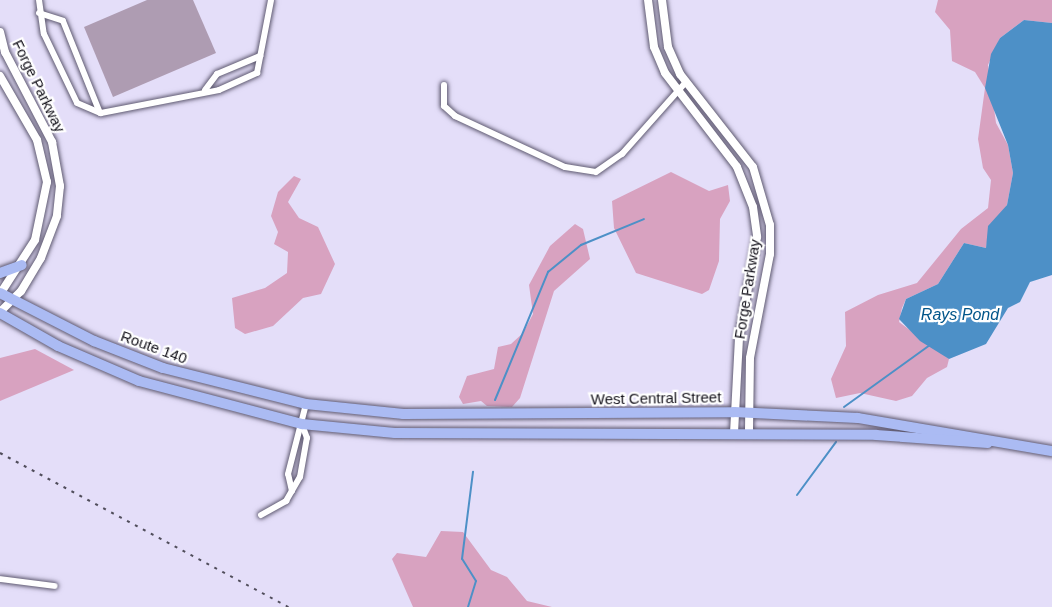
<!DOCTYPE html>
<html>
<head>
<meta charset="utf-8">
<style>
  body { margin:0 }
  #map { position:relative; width:1052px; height:607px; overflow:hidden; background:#e4def9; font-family:Helvetica,sans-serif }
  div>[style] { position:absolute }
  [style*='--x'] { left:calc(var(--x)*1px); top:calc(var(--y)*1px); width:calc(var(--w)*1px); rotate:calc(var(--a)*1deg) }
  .green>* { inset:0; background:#d8a2c0 }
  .water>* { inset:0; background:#4d90c7 }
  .stream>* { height:2px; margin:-1px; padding:0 1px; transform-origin:1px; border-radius:1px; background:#4d90c7 }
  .building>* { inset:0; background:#ae9cb2 }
  .roads { filter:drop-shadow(0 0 2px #5f5a71) drop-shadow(0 0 2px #5f5a71) }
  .minor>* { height:6px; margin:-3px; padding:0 3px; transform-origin:3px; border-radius:3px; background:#fff }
  .tertiary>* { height:8px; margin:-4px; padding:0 4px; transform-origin:4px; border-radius:4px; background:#fff }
  .primary>* { height:10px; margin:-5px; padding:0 5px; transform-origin:5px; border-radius:5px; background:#abbbf3 }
  .rail>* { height:2px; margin-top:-1px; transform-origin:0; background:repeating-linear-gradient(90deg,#504d5b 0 3px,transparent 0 9px) }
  span { translate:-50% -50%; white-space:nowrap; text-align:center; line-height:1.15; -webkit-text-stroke:4.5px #fff; paint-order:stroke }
  .street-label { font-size:15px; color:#13111a }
  .water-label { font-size:16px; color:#005589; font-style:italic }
</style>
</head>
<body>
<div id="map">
  <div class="green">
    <div style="clip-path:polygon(938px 0,1052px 0,1052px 23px,1024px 20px,1000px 38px,988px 65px,996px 123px,1008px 145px,1013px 173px,1007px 205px,997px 221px,990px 224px,986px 248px,964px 243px,938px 284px,906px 299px,902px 308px,899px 322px,949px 359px,947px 367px,927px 378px,912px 396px,896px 401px,860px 393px,836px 398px,831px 379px,846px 346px,845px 312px,878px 295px,917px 283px,961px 229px,988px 208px,991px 180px,983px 168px,978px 139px,985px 88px,975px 72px,952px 61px,950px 30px,935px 12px)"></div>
    <div style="clip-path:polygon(671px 172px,709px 191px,728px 185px,730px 201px,720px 219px,719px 261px,709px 290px,702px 294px,636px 273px,614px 228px,612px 201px)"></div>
    <div style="clip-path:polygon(294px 176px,301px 179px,288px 202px,299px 218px,318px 227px,335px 264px,321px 294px,303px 298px,273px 326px,245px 334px,235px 328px,232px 298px,265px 288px,287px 273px,288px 252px,274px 244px,278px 232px,271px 216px,278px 192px)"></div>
    <div style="clip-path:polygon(575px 224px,583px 229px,590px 259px,554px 291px,520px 398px,512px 407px,487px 406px,481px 401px,463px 404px,459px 397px,467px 376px,494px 369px,498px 347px,511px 344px,523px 333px,533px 314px,529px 285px,550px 246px)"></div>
    <div style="clip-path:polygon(35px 349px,74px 370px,0 401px,0 358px)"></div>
    <div style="clip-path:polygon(441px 531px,463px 532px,491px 570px,507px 577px,527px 601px,552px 607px,413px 607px,392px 559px,397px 553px,426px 557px)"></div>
  </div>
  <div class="water">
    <div style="clip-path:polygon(1024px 20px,1052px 23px,1052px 275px,1030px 282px,1020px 302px,1008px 308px,986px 344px,949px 359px,920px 341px,899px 319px,906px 299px,938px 284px,964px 243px,986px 248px,988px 226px,1007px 205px,1013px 173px,1008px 145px,985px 88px,991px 54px,1000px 38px)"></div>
  </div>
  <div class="stream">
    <div style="--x:495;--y:400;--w:139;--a:-67.5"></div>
    <div style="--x:548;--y:272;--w:43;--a:-39.3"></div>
    <div style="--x:581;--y:245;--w:68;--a:-22.4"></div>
    <div style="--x:844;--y:407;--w:106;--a:-35.8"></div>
    <div style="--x:797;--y:495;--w:66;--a:-53.7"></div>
    <div style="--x:468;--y:607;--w:27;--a:-73"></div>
    <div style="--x:476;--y:581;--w:26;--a:-122"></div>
    <div style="--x:462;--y:559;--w:88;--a:-82.8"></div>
  </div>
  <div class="building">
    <div style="clip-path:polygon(147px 0,193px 0,216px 53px,113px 97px,84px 27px)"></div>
  </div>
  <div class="roads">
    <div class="minor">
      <div style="--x:39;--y:0;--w:34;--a:82"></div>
      <div style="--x:44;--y:34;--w:76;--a:64.4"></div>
      <div style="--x:77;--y:103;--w:26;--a:23"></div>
      <div style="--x:101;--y:113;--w:120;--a:-11"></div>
      <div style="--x:219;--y:90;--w:42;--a:-24.1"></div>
      <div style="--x:257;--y:73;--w:74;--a:-79.1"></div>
      <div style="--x:39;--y:13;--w:25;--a:18"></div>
      <div style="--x:63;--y:21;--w:99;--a:68.1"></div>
      <div style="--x:444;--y:85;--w:21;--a:90"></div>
      <div style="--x:444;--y:106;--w:15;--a:42"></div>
      <div style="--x:455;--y:116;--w:121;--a:24.9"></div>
      <div style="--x:565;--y:167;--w:31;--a:9"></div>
      <div style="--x:596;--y:172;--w:32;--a:-35"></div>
      <div style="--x:622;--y:154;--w:96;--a:-48.4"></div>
      <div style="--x:205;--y:90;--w:20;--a:-53"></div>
      <div style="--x:217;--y:74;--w:47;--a:-22.7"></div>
      <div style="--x:292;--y:491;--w:17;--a:-103"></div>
      <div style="--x:288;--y:474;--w:72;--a:-75.6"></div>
      <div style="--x:261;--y:515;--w:29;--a:-29"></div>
      <div style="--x:286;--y:501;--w:28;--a:-60"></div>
      <div style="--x:300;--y:477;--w:40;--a:-80"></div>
      <div style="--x:307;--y:438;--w:15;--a:-110"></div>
      <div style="--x:0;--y:579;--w:55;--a:7.3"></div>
    </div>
    <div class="tertiary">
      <div style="--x:648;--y:0;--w:47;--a:82.7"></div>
      <div style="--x:654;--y:47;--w:28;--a:67"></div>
      <div style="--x:665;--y:73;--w:118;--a:52.5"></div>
      <div style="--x:737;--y:167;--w:43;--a:68.2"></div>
      <div style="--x:753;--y:207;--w:30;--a:82"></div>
      <div style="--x:757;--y:237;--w:103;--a:100.1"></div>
      <div style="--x:739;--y:338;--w:95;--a:93"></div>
      <div style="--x:662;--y:0;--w:47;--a:82.7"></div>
      <div style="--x:668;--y:47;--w:30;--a:66"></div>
      <div style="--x:680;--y:74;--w:118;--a:51.9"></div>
      <div style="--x:753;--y:167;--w:60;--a:73.7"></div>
      <div style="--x:770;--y:225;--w:29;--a:90"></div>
      <div style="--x:770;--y:254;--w:106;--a:100.9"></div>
      <div style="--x:750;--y:358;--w:75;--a:90.8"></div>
      <div style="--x:0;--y:32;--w:21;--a:76"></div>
      <div style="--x:5;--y:52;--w:102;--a:62.4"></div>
      <div style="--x:52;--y:142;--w:45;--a:79.7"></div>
      <div style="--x:60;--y:186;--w:30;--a:96"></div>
      <div style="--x:57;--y:216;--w:45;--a:110.9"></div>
      <div style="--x:41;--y:258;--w:39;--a:121"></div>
      <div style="--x:21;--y:291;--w:30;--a:135"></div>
      <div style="--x:0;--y:76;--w:74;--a:60"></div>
      <div style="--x:37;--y:140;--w:43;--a:76.6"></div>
      <div style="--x:47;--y:182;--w:59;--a:101.7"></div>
      <div style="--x:35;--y:240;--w:64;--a:122.9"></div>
    </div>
    <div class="primary">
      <div style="--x:0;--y:273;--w:23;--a:-20"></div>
      <div style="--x:0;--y:293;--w:106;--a:27.1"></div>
      <div style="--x:94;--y:341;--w:74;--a:21.4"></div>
      <div style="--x:163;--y:368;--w:147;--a:14.1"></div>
      <div style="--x:306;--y:404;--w:98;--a:5.9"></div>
      <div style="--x:403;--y:414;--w:331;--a:-0.3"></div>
      <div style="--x:734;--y:412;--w:124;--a:2.8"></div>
      <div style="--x:858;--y:418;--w:197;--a:9.7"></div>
      <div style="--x:0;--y:313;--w:67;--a:29.6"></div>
      <div style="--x:58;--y:346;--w:88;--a:23.4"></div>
      <div style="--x:139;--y:381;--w:169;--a:14.8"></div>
      <div style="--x:302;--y:424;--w:93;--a:5.5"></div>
      <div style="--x:395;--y:433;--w:481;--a:0.2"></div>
      <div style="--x:876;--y:435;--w:112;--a:4.1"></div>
    </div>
  </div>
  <div class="rail">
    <div style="--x:0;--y:453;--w:327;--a:28.1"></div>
  </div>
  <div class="street-label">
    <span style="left:39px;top:86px;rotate:64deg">Forge Parkway</span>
    <span style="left:747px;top:289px;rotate:-81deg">Forge Parkway</span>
    <span style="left:154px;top:347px;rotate:20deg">Route 140</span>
    <span style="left:656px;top:398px;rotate:-1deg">West Central Street</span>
  </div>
  <div class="water-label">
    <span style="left:960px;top:315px">Rays Pond</span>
  </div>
</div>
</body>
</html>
